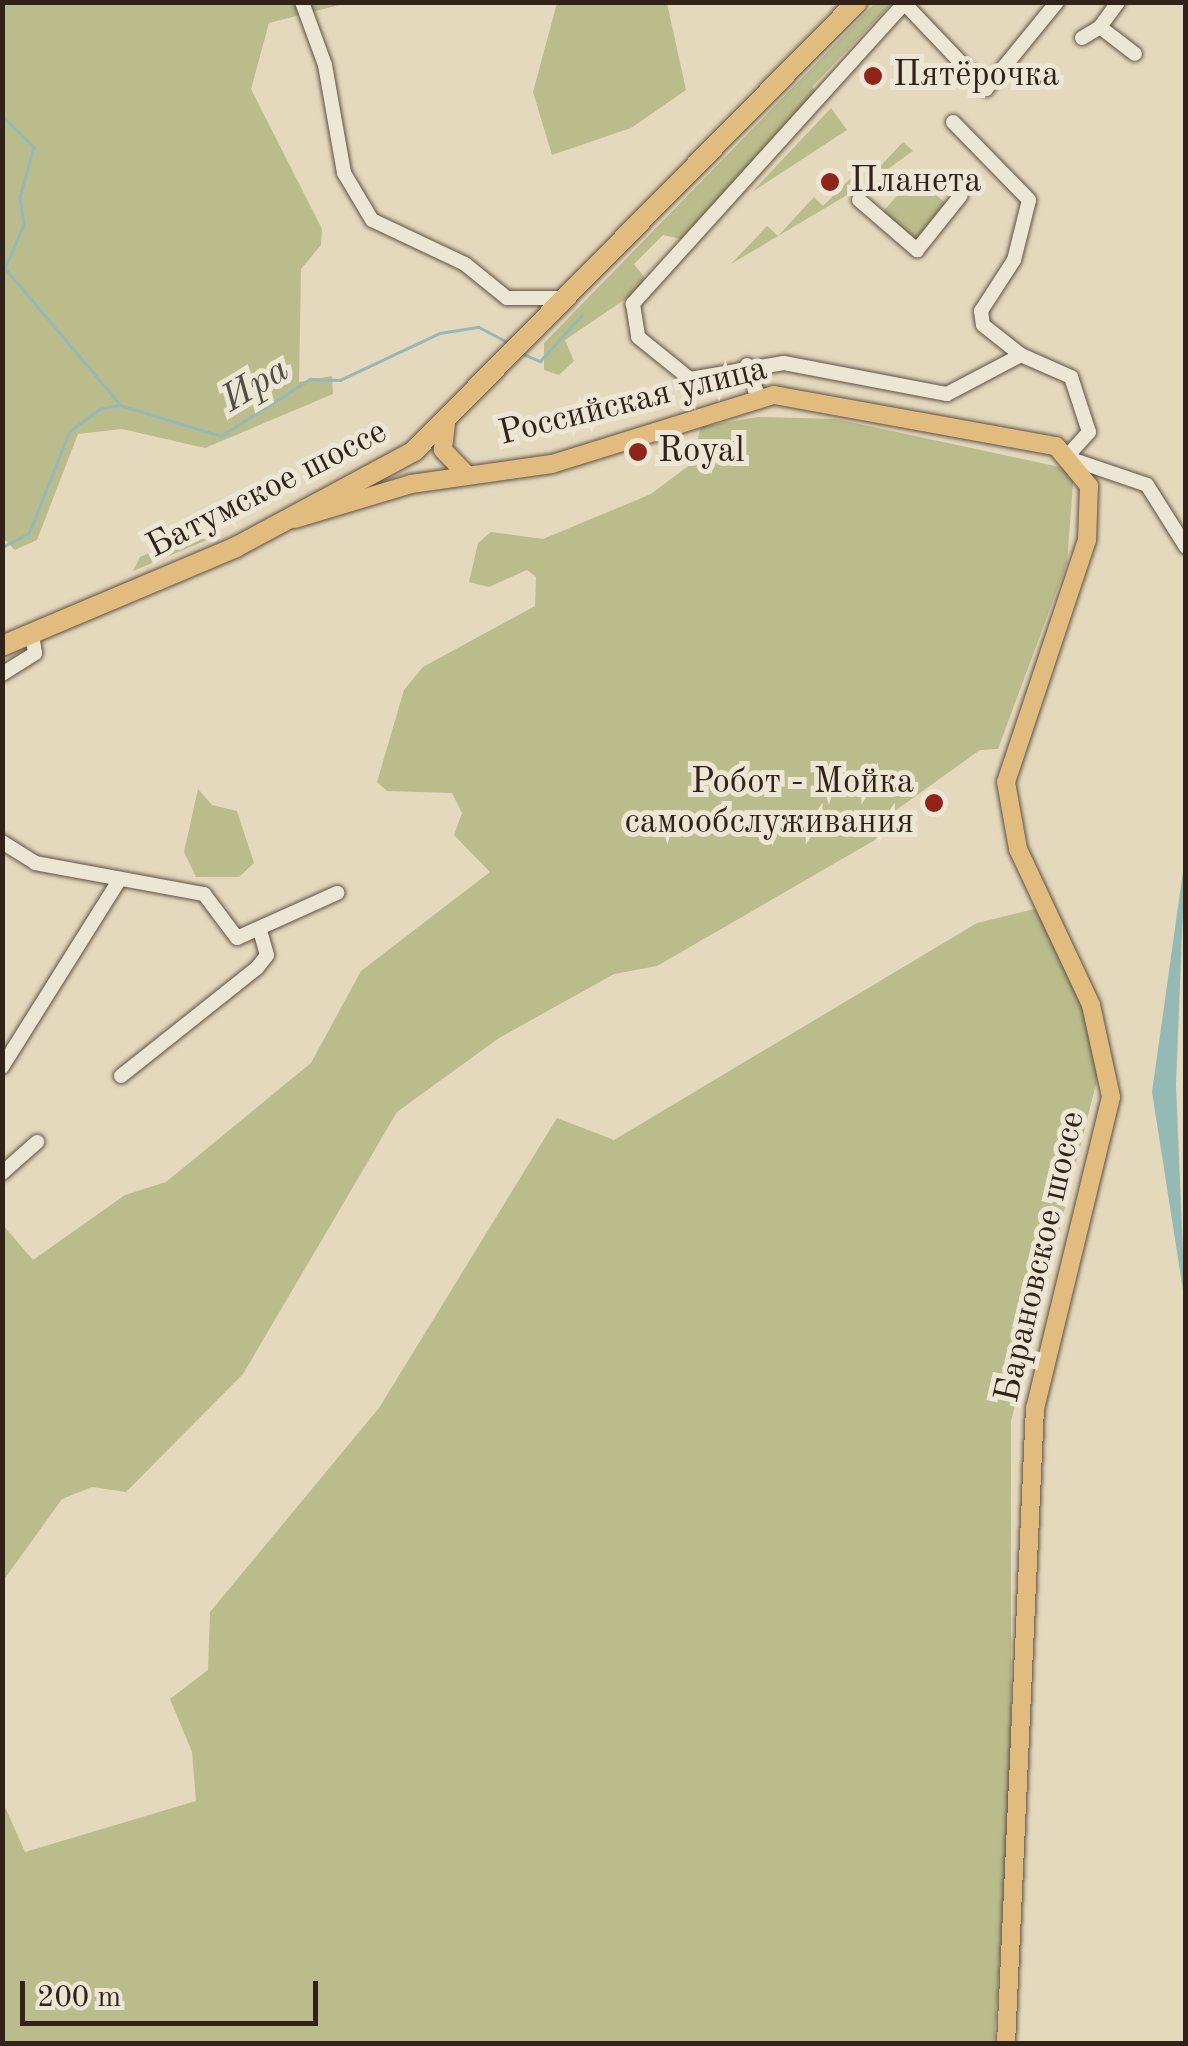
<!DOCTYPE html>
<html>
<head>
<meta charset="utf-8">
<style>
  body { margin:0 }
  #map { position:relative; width:1188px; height:2046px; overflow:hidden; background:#e4d8bd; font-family:"Old Standard TT",serif }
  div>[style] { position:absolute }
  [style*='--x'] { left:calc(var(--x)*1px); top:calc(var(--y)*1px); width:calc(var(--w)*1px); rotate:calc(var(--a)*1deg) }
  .green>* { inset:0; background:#bbbc8c; transform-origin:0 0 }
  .water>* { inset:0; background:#95b9b5 }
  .stream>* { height:2.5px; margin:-1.25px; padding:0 1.25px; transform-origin:1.25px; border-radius:1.25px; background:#95b9b5 }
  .roads { filter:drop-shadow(0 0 2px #5e5043) drop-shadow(0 0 2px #5e5043) }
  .minor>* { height:14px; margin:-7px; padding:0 7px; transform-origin:7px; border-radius:7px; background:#ede6d4 }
  .major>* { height:18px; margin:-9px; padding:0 9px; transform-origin:9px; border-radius:9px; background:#e2bc7e }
  .highway>* { height:20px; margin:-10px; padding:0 10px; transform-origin:10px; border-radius:10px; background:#e2bc7e }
  .dots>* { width:28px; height:28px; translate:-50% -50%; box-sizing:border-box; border:5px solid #ede6d4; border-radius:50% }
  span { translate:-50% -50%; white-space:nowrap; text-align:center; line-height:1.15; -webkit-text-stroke:10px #ede6d4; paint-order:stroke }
  .poi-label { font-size:35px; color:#32231a }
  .left { translate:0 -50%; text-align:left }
  .right { translate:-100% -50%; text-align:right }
  .street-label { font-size:35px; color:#32231a }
  .water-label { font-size:38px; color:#505048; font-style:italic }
  .frame { position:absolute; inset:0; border:5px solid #32231a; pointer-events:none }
  .scale { position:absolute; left:20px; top:1981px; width:298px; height:45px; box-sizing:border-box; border:5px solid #32231a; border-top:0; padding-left:12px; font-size:30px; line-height:35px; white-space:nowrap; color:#32231a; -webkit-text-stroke:8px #ede6d4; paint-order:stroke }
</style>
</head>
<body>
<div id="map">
  <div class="green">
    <div style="clip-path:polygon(2px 3px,347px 3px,269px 23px,251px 89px,322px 229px,321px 245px,301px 269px,299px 382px,332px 376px,333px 394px,205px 448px,122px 429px,78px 434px,37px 540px,15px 550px,2px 537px)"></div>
    <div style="clip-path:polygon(557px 3px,667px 3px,686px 90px,631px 128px,552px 155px,533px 92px)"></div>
    <div style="clip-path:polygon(875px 3px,892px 3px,812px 87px,819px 95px,685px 240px,663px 235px,634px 264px,649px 283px,565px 340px,574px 361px,559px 375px,544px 370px,544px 343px)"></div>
    <div style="clip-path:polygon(831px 108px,847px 130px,752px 192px)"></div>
    <div style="clip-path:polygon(903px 142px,913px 151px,874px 179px,731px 264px,767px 226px,778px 236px,814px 197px,823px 206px,861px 168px,870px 177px)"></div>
    <div style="left:914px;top:176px;width:44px;height:48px;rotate:41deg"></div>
    <div style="clip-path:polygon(758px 417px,836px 419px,1074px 470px,1067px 563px,998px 749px,980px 750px,892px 813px,875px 840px,657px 966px,614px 974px,499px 1038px,397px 1112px,243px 1374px,126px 1492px,92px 1487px,62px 1499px,3px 1581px,2px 1224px,33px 1260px,125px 1195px,166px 1182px,311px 1063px,361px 971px,490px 872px,454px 835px,462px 813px,452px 793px,387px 791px,377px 782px,404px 690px,423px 667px,535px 606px,536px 577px,527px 570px,489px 587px,469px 582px,478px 543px,491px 532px,543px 539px,651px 494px,691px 464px,701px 427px)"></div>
    <div style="clip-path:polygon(190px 535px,207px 540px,133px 571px,140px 557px)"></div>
    <div style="clip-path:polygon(198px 789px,212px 805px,237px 811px,254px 863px,239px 877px,196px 877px,184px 852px)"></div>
    <div style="clip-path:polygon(1035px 909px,1088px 1014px,1100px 1068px,1011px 1421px,1011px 1793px,994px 2043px,3px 2043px,2px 1800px,25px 1852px,196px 1801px,192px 1752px,170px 1699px,208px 1670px,210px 1612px,379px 1408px,557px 1118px,614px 1140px,977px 923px)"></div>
  </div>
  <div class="water">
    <div style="clip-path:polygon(1185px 857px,1176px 1085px,1185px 1303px,1152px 1092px)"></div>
  </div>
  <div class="stream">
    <div style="--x:2;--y:116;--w:45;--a:44.1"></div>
    <div style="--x:34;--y:147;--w:52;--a:105.6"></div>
    <div style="--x:20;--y:197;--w:28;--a:82"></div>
    <div style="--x:24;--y:225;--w:47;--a:113.8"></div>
    <div style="--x:5;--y:268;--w:178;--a:49.8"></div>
    <div style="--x:521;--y:353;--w:21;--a:23"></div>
    <div style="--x:540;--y:361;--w:61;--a:-47.7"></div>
    <div style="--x:2;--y:547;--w:30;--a:-27"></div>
    <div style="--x:29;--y:533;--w:109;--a:-68.4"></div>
    <div style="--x:69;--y:432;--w:38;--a:-37"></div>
    <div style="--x:99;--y:409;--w:21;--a:-11"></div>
    <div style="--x:120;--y:405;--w:106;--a:17.1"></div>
    <div style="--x:221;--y:436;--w:106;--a:-32.6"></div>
    <div style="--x:310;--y:379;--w:30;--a:2"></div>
    <div style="--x:340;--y:380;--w:110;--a:-25.2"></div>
    <div style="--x:440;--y:333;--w:39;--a:-9"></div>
    <div style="--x:479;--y:327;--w:32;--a:28"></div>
  </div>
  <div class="roads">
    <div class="minor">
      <div style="--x:302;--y:2;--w:67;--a:69.9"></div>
      <div style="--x:325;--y:65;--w:110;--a:80"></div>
      <div style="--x:344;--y:173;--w:55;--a:59.2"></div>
      <div style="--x:372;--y:220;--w:103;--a:25.3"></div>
      <div style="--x:465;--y:264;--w:54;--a:39"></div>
      <div style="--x:507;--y:298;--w:61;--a:0"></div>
      <div style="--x:904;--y:3;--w:119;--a:46.4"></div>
      <div style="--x:986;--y:89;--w:112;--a:-50.8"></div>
      <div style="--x:900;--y:8;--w:399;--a:132.1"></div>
      <div style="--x:633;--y:304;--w:33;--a:81"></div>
      <div style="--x:638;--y:337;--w:67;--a:38.9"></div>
      <div style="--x:690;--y:379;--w:95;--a:-9.7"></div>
      <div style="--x:784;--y:363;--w:166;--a:10.8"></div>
      <div style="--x:947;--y:394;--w:84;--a:-27.8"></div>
      <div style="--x:1021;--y:355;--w:55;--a:23.7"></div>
      <div style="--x:1071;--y:377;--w:58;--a:71.9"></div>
      <div style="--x:1089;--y:432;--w:28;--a:132"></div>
      <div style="--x:1100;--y:27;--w:31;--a:-54"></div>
      <div style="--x:1082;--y:38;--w:21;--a:-31"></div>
      <div style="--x:1100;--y:27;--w:44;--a:37.6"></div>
      <div style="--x:953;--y:122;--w:109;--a:45.7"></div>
      <div style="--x:1029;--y:200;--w:62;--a:104"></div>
      <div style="--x:1014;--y:260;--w:61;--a:122.9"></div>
      <div style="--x:981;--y:311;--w:14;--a:82"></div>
      <div style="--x:983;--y:325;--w:48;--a:38.3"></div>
      <div style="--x:859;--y:200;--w:77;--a:40.8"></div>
      <div style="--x:917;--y:250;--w:70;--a:-51.3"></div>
      <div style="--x:747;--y:365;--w:33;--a:70"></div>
      <div style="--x:1077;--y:461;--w:74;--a:18.9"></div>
      <div style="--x:1147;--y:485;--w:73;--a:57.8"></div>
      <div style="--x:2;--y:674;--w:39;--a:-32"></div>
      <div style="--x:35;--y:653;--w:20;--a:-99"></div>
      <div style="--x:2;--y:842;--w:39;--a:32"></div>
      <div style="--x:35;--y:863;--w:172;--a:10.4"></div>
      <div style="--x:204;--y:894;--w:55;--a:53.1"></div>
      <div style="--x:237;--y:938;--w:110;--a:-24.2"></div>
      <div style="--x:2;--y:1067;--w:222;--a:-57.9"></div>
      <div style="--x:121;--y:1076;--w:174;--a:-38.5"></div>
      <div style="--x:257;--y:968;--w:16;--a:-52"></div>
      <div style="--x:267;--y:955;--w:26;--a:-106"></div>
      <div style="--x:2;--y:1173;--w:47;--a:-41.5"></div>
    </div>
    <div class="major">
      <div style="--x:446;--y:424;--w:26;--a:97"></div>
      <div style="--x:443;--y:450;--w:35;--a:46"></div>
      <div style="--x:295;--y:519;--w:121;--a:-16.8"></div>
      <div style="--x:411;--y:484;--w:142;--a:-8.1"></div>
      <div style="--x:552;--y:464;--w:232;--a:-17.3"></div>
      <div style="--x:774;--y:395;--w:287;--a:10.3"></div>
      <div style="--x:1056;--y:446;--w:52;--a:50.5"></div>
      <div style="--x:1089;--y:486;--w:54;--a:92.1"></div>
      <div style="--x:1087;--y:540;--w:255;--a:108.5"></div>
      <div style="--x:1006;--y:782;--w:68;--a:79.8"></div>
      <div style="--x:1018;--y:849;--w:172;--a:64.9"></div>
      <div style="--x:1091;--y:1005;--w:94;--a:77.7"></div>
      <div style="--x:1111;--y:1097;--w:320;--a:103.7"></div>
      <div style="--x:1035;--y:1408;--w:637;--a:92.61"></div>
    </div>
    <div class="highway">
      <div style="--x:2;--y:646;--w:254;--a:-22.9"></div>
      <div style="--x:236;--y:547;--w:202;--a:-28.3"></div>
      <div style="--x:414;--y:451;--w:631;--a:-45.39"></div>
    </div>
  </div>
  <div class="dots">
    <div style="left:873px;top:76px;background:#8f2418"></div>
    <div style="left:830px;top:182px;background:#8f2418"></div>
    <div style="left:638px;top:452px;background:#8f2418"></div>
    <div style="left:934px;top:803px;background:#8f2418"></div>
  </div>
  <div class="poi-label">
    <span class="left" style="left:893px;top:76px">Пятёрочка</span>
    <span class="left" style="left:850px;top:182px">Планета</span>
    <span class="left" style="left:658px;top:452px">Royal</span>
    <span class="right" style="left:914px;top:803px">Робот - Мойка<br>самообслуживания</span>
  </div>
  <div class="street-label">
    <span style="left:633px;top:402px;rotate:-14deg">Российская улица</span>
    <span style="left:267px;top:490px;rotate:-27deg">Батумское шоссе</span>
    <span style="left:1041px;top:1257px;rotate:-77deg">Барановское шоссе</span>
  </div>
  <div class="water-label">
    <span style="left:256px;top:386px;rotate:-31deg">Ира</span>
  </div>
  <div class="frame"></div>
  <div class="scale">200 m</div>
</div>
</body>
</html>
